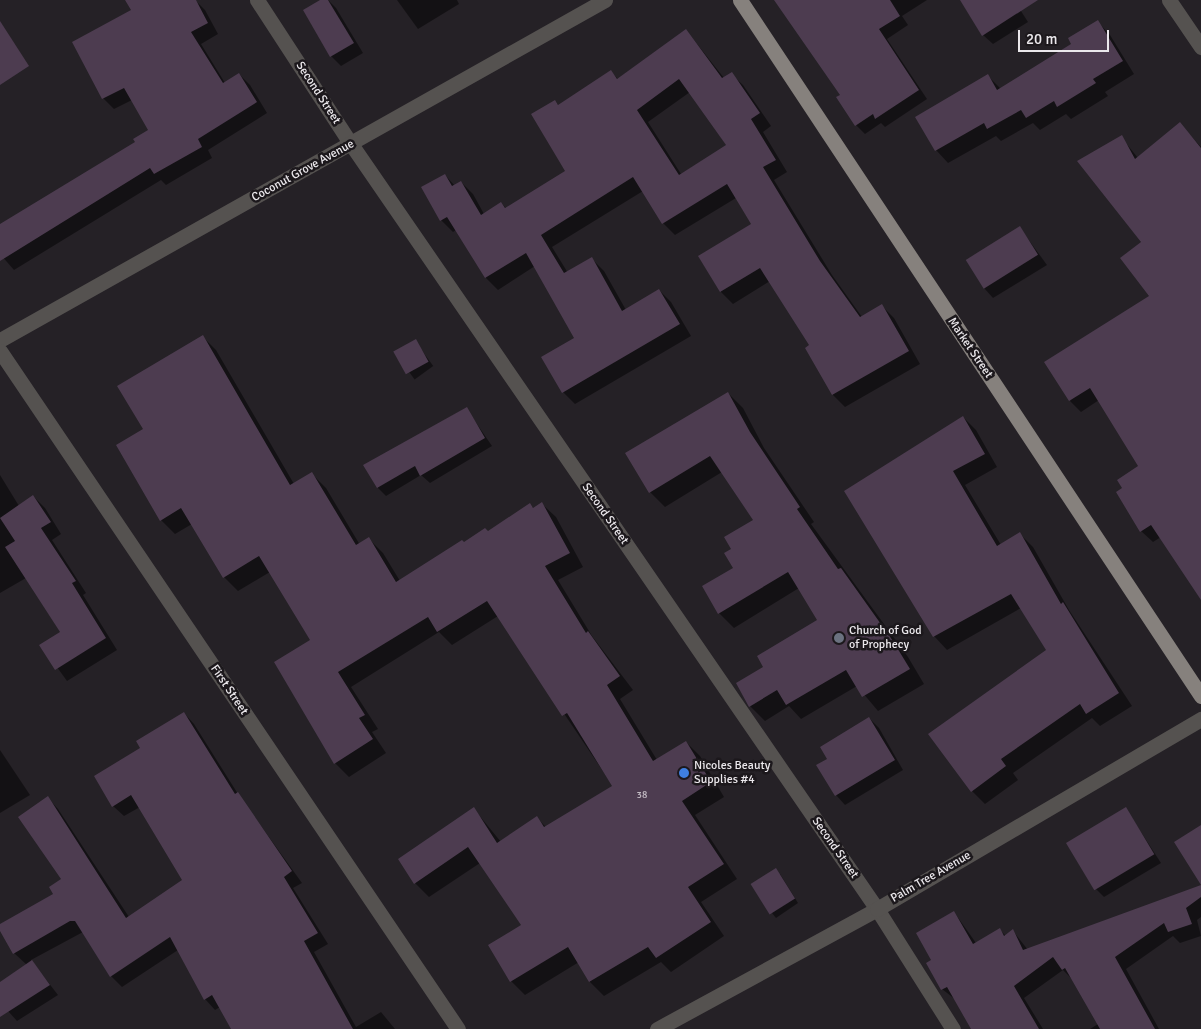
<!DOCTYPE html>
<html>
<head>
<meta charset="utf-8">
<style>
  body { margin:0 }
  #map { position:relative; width:1201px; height:1029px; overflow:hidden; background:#252126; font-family:Signika,sans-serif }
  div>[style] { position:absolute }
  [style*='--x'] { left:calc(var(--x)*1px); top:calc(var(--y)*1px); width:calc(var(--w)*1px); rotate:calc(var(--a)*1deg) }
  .shadow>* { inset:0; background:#0007; transform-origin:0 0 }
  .building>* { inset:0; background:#4d3c50; transform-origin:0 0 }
  .minor>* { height:15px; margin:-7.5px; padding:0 7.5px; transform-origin:7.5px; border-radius:7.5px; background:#555250 }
  .major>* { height:15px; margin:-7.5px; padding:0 7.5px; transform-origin:7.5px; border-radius:7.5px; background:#86817d }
  .dots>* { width:14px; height:14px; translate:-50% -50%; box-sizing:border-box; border:2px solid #1c181c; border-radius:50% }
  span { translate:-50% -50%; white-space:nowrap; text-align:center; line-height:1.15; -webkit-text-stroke:5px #1c181c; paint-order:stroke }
  .number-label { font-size:10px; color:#c4bdc5 }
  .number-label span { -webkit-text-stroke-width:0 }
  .street-label { font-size:12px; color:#ebe8ec }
  .poi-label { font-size:12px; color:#ebe8ec }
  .left { translate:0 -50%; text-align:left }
  .scale { position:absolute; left:1018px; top:30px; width:91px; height:22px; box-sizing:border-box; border:2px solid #ebe8ec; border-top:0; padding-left:6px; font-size:15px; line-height:18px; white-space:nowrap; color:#ebe8ec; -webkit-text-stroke:4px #1c181c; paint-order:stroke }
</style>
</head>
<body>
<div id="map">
  <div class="shadow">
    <div style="clip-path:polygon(126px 0,195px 0,205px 10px,218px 34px,201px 44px,225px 83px,239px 74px,250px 85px,267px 113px,208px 150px,212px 158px,166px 185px,161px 180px,14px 270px,0 254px,0 226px,137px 142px,150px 131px,132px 100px,114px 109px,103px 98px,132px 10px)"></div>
    <div style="clip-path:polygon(323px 0,328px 0,336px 8px,363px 53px,341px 66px,331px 56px)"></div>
    <div style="clip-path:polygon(397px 0,457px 0,459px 4px,418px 29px)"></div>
    <div style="clip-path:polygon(777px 0,927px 0,902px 16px,908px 25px,887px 39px,927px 99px,885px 127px,881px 123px,865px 134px,856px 125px,841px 95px)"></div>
    <div style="clip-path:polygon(979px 0,1014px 0,1028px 22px,993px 44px,983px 35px)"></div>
    <div style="clip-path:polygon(1098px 22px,1110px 35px,1134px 74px,1105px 92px,1108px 96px,1071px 119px,1066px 114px,1040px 130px,1033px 123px,1001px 141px,996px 136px,948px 163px,936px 150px,988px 76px,1001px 89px,1073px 45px)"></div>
    <div style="clip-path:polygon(evenodd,686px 30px,724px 78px,731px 74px,743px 85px,771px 126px,763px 132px,787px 172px,774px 180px,832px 275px,862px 317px,882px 306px,894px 318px,920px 364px,845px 407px,833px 395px,811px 346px,770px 281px,733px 304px,721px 292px,699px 257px,752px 225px,736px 198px,675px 235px,663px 223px,643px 191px,552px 247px,568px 273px,592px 259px,604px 271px,626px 310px,659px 290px,671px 302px,691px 336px,575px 404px,563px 392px,576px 339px,535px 266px,498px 290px,486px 278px,456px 230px,453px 232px,441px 220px,445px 175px,455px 186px,461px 182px,473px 194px,484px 214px,501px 203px,507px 209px,567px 171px,555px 101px,559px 106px,611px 72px,618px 79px,686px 30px,690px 92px,727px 146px,681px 174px,648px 122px,690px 92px)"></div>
    <div style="clip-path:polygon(1180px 124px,1201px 147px,1201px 598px,1161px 537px,1153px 542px,1141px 531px,1124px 488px,1140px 467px,1099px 400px,1081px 412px,1070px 401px,1151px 296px,1121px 137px,1138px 158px)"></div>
    <div style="clip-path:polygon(1020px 228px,1047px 265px,993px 298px,984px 288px)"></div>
    <div style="clip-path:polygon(202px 336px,216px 350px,294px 484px,312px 474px,326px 488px,360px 545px,369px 539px,383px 553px,400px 581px,488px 532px,530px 505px,534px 509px,542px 504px,556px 517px,583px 567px,558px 580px,592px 636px,633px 690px,620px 699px,657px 760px,686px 742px,700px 756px,724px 797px,695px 815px,737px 879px,701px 902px,724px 936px,671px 972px,661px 962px,604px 996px,590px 982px,579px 962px,525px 995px,511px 981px,523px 925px,480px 863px,429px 897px,415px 883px,474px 809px,501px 842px,537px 818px,546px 827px,613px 786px,498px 616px,452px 645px,439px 632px,351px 687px,378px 729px,372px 732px,386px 753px,349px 777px,335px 763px,312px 640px,270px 572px,238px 591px,224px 577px,192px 524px,175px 534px,161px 520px,144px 430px)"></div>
    <div style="left:415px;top:341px;width:31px;height:23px;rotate:54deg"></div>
    <div style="clip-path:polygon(728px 393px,743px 408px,764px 448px,814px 522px,811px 524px,908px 657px,924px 684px,878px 711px,857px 686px,801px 719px,789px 706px,765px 721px,750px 706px,765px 667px,819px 621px,799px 588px,734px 628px,719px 613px,734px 569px,733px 549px,755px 520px,722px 472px,665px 507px,650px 492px)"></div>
    <div style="clip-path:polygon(466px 408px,492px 446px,430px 483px,421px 475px,386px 496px,378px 488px,365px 465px)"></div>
    <div style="clip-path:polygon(963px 417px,976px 430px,997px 467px,965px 485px,1001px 545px,1020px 534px,1033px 547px,1069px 610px,1132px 706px,1100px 726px,1092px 718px,1013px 773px,1018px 780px,985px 804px,972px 791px,1048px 650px,1021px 608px,947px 650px,934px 636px,846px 491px)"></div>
    <div style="clip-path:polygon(0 475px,19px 506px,33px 496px,45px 508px,61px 534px,52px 540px,86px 593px,83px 595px,117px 650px,67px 681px,41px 645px,61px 633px,26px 578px,0 593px)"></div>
    <div style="clip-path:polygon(184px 713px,194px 724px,238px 794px,302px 883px,293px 888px,328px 944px,314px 952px,356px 1027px,381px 1012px,395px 1029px,232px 1029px,220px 1007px,215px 1010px,205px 999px,178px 950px,122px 987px,111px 976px,83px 932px,31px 960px,58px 995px,17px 1021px,8px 1011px,0 1000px,0 983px,27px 965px,14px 953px,0 925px,54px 894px,63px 880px,48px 798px,58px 809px,129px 917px,184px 881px,140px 807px,124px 816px,113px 806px,142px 748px)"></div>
    <div style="clip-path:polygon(869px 718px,879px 728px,903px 770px,845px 805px,836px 795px,829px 759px)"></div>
    <div style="clip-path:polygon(0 750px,30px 795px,0 813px)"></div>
    <div style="clip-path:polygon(1126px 809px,1161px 863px,1104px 897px,1095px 888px)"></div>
    <div style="clip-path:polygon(780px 874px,798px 903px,776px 918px,772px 913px)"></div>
    <div style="clip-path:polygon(1201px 886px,1201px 917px,1197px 920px,1201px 936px,1180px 943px,1173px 936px,1126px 969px,1159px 1029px,1090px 1029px,1098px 1024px,1073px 980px,1063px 970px,1024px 998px,1043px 1029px,977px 1029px,956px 1000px,942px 989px,933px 960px,954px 912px,976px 943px,1000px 930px,1006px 936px,1013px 931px,1028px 950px)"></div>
  </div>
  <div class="building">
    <div style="clip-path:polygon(125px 0,196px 0,208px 23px,191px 32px,223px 83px,239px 73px,257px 102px,198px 139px,202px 147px,154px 174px,150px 168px,0 261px,0 224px,135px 142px,133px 139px,148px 130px,124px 88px,102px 99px,72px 42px,131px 10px)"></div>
    <div style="clip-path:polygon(320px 0,328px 0,354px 43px,330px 57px,303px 10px)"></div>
    <div style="clip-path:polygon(774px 0,890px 0,900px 16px,879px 29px,919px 90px,875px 119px,873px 114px,855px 126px,836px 97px,840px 95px)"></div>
    <div style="clip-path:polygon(960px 0,1038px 0,982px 36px)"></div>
    <div style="clip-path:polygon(1098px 20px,1123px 61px,1093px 79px,1096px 83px,1057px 107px,1054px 101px,1026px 118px,1021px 110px,987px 129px,984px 123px,935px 151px,915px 117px,988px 74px,997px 90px,1071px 44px,1068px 38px)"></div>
    <div style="clip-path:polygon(0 21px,29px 66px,0 85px)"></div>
    <div style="clip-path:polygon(evenodd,686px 29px,722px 78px,732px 72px,760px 113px,751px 119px,776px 160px,763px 167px,820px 261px,860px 317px,882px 304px,909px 351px,832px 395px,805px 348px,809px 345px,760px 268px,720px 292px,698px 256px,751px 224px,727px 184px,662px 224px,633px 177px,541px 235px,564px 273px,592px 257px,622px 311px,659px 289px,680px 324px,562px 393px,541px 357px,574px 338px,526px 253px,485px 278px,447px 217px,440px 221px,421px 187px,445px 174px,452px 186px,461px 181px,481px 215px,501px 202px,505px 208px,565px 171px,531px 114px,555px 100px,558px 105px,611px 70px,617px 79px,686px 29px,679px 79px,726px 145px,679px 175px,637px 110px,679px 79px)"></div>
    <div style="clip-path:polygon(1180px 122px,1201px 148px,1201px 600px,1151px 525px,1140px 532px,1116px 492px,1122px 488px,1117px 480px,1138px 466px,1090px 388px,1069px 401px,1044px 362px,1149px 296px,1120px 258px,1141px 242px,1077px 161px,1122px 135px,1135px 159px)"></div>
    <div style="left:1020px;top:226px;width:34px;height:64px;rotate:58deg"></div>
    <div style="clip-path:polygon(203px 335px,290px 485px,312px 472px,356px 545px,369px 537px,396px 582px,462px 540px,464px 542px,485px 528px,488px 531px,530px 503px,533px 508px,542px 502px,570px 553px,545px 566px,586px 633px,588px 631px,620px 676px,607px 685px,653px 761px,686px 741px,711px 782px,682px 801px,724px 864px,688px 887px,711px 922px,656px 958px,648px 947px,589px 982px,568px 947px,510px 982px,488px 945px,521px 925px,468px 847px,414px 884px,398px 859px,474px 807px,497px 843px,537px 816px,544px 827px,612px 786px,567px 713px,562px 716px,487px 601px,437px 632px,428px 617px,338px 672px,365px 715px,359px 718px,373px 739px,334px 764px,274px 662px,310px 640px,259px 556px,223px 578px,181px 508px,160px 521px,116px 445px,143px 429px,117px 386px)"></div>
    <div style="left:416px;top:339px;width:26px;height:26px;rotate:61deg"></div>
    <div style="clip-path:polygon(728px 392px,750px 432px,800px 507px,797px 509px,838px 569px,841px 568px,893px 641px,910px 669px,862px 697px,846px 670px,786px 705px,777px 690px,749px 707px,736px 683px,763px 667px,757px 656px,817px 620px,788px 572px,718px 614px,702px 586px,733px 568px,724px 553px,731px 549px,724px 537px,753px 520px,710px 456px,649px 493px,625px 453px)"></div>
    <div style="clip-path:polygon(467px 407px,485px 438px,420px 476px,415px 466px,377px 488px,363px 465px)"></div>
    <div style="clip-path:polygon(963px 416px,985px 454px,953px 471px,997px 546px,1020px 532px,1061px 604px,1063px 602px,1119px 693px,1086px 714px,1080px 704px,1001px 759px,1006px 766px,971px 792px,928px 734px,1046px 650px,1011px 594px,933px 637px,844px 491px)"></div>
    <div style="clip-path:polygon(33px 495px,51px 522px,41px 528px,76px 581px,72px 583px,106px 638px,55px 670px,39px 645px,60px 632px,5px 547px,15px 541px,0 518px)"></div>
    <div style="clip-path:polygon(184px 712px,235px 794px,238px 792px,292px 871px,284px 877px,318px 933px,304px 941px,353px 1029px,231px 1029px,212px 995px,204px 1000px,170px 937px,110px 977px,75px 921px,70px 921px,13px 954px,0 931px,0 924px,53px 894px,49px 887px,61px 879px,18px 817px,48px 796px,126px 918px,182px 880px,131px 795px,112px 807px,94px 776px,140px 748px,136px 741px)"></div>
    <div style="clip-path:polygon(869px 717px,895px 760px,835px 796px,816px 765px,827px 759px,820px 747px)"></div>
    <div style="left:1126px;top:807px;width:55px;height:70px;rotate:59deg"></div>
    <div style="clip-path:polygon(1201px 825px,1201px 897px,1186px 908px,1192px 924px,1168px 932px,1164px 923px,1115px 957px,1155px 1029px,1100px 1029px,1065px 968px,1062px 970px,1053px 957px,1014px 986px,1039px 1029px,971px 1029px,947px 987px,941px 990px,926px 963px,931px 960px,916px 933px,954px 911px,973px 944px,1000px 928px,1004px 936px,1013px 929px,1023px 950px,1201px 885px,1174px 842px)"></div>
    <div style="left:776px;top:868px;width:36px;height:30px;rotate:58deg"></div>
    <div style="clip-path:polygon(32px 960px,50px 985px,0 1017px,0 982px)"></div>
  </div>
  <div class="minor">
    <div style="--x:257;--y:0;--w:172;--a:56.9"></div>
    <div style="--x:351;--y:144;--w:928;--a:55.49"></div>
    <div style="--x:877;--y:909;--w:142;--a:57.7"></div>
    <div style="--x:1169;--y:0;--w:57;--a:55.8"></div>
    <div style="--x:0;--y:340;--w:694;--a:-29.34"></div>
    <div style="--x:0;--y:351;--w:818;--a:55.96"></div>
    <div style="--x:657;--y:1029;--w:251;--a:-28.6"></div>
    <div style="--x:877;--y:909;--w:376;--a:-30.4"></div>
  </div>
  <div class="major">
    <div style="--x:740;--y:0;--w:835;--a:56.48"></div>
  </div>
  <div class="dots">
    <div style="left:839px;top:638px;background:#6b7280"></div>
    <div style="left:684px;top:773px;background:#3f7fe0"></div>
  </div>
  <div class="number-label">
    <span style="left:642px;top:796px">38</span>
  </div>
  <div class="street-label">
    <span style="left:318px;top:93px;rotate:57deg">Second Street</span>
    <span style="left:303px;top:171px;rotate:-29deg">Coconut Grove Avenue</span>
    <span style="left:970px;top:348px;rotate:56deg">Market Street</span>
    <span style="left:605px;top:514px;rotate:55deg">Second Street</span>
    <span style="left:229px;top:690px;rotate:56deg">First Street</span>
    <span style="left:835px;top:848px;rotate:55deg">Second Street</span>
    <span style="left:931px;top:877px;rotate:-30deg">Palm Tree Avenue</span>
  </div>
  <div class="poi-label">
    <span class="left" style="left:849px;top:638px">Church of God<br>of Prophecy</span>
    <span class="left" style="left:694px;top:773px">Nicoles Beauty<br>Supplies #4</span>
  </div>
  <div class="scale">20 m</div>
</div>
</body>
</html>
